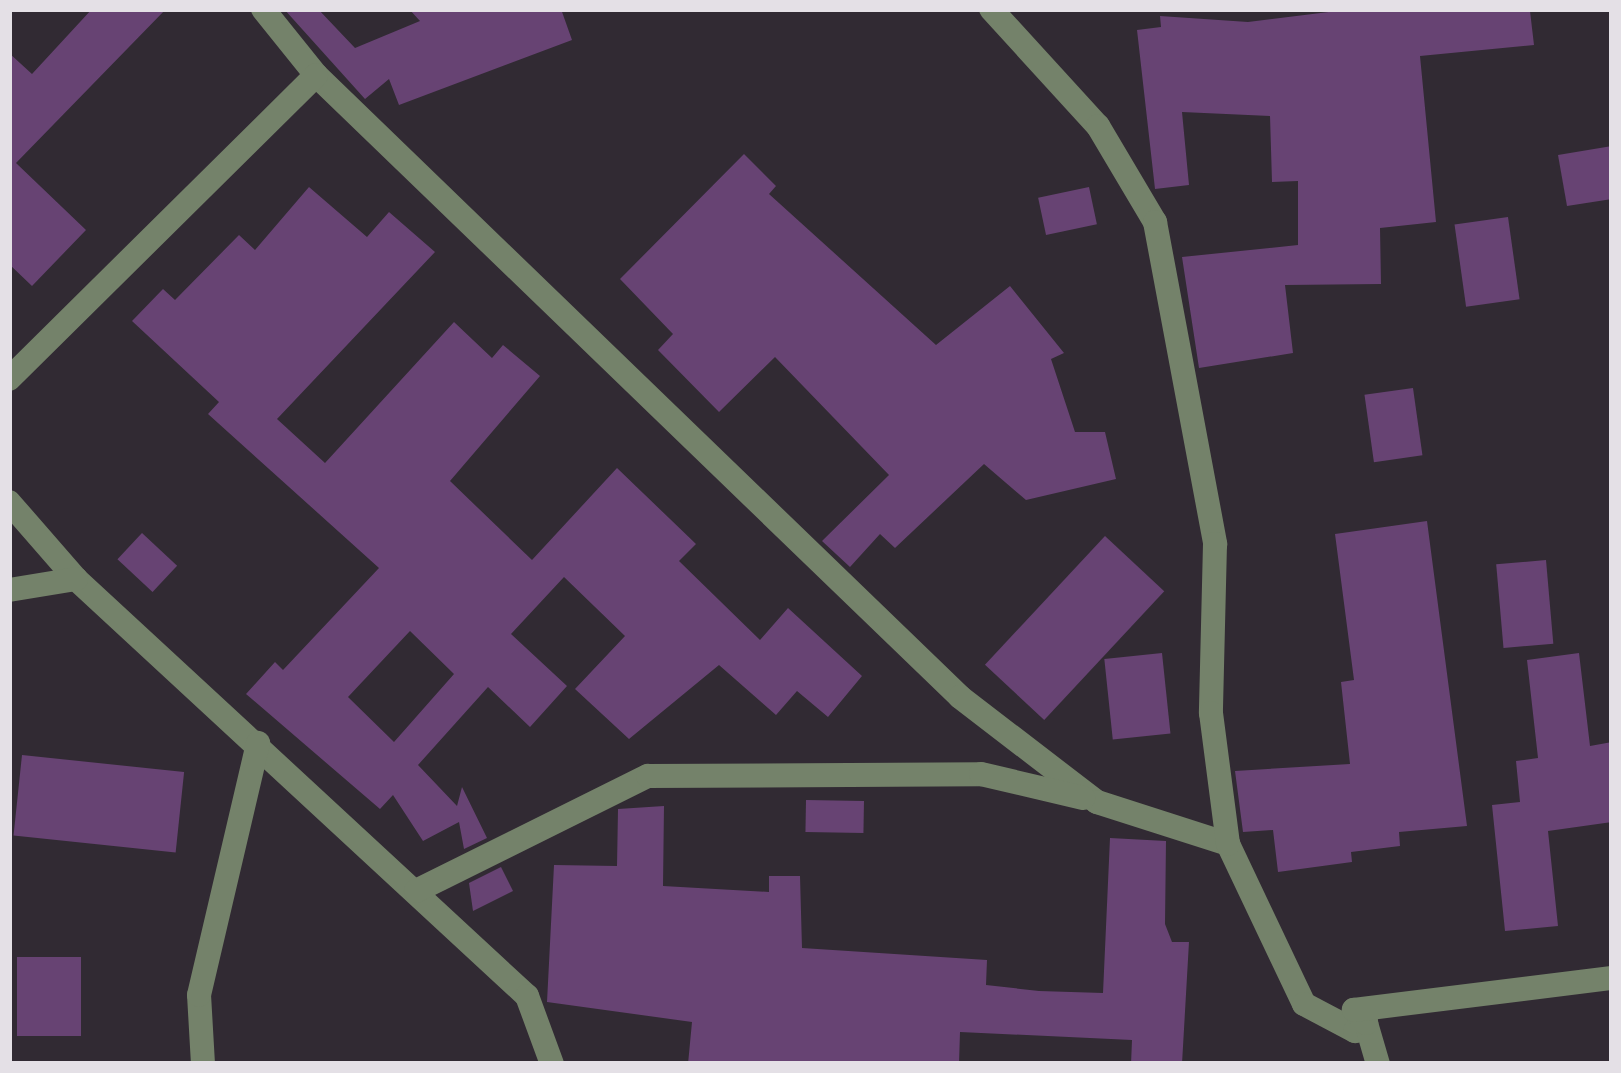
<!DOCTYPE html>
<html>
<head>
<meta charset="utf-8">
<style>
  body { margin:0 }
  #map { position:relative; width:1621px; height:1073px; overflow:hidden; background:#312a33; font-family:"Roboto Condensed",sans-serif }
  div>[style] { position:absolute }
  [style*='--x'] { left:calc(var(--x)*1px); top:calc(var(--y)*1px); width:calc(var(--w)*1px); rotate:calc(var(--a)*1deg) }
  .building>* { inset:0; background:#674373; transform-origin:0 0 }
  .minor>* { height:24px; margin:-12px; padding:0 12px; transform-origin:12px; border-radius:12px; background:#74826a }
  span { translate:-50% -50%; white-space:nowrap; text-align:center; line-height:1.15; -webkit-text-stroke:9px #272129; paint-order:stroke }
  .frame { position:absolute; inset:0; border:12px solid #e4e0e6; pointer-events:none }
</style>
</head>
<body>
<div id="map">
  <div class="building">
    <div style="clip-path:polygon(92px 9px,166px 9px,16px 163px,86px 230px,32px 286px,9px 264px,9px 53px,32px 74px)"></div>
    <div style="clip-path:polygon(284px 9px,318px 9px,355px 48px,420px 21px,409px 9px,561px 9px,572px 40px,399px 105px,389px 79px,365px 99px)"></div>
    <div style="clip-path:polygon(1353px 9px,1530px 11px,1534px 45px,1420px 56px,1436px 222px,1380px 228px,1381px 284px,1285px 285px,1293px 353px,1199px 368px,1182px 257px,1298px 245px,1298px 181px,1272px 182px,1270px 116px,1182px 112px,1189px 185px,1155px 189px,1137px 30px,1161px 27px,1160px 16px,1248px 22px)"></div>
    <div style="clip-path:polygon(1612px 146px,1612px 199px,1567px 206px,1558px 155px)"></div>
    <div style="clip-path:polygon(744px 154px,776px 186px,769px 194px,936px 345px,1010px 286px,1064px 353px,1051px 359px,1075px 432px,1105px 432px,1116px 479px,1026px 500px,984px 464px,895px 548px,880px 534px,850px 567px,822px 541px,889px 475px,775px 357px,719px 412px,658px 350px,673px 334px,620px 279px)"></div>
    <div style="clip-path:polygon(evenodd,309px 187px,367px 237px,389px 212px,435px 252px,277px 419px,325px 463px,454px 322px,492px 358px,503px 345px,540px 376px,450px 481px,532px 560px,617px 468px,696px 544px,679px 561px,760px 640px,788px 608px,862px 676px,828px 717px,797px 691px,776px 715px,719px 665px,629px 739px,575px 689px,625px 636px,564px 577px,511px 634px,567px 686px,530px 727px,488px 687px,418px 765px,457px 806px,462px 787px,487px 838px,464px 849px,459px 822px,423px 841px,393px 795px,380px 809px,246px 694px,275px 662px,283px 670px,379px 568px,208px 414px,219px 402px,132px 321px,163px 289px,175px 300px,239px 235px,255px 250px,309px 187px,410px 631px,454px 674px,394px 742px,348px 697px,410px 631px)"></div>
    <div style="left:1089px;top:187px;width:38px;height:52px;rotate:78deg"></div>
    <div style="left:1508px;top:217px;width:83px;height:54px;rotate:82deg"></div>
    <div style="left:1413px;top:388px;width:68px;height:49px;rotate:82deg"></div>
    <div style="clip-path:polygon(1427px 521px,1467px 826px,1399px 832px,1400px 846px,1351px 852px,1352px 862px,1278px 872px,1273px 830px,1243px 832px,1235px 771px,1350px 764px,1341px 682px,1354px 680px,1335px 534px)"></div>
    <div style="left:142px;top:533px;width:48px;height:36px;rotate:43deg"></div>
    <div style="left:1105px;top:536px;width:81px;height:176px;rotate:43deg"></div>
    <div style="left:1546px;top:560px;width:84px;height:50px;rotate:85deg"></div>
    <div style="left:1162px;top:653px;width:81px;height:58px;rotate:84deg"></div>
    <div style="clip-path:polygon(1579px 653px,1590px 746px,1612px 742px,1612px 822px,1548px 831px,1558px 926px,1505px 931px,1492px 805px,1520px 802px,1516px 761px,1538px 758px,1527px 660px)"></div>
    <div style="left:22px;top:755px;width:163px;height:81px;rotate:6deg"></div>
    <div style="left:806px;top:800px;width:58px;height:32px;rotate:1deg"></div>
    <div style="clip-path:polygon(664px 806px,663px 886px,769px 892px,769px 876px,800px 876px,802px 948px,987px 960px,986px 985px,1039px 991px,1103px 993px,1110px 838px,1166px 841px,1165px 924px,1172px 942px,1189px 942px,1182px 1064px,1131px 1064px,1132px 1040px,960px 1032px,959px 1064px,688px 1064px,692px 1022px,547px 1002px,554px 865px,617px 866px,618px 809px)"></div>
    <div style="clip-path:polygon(501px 867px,513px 891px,473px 911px,469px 883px)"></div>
    <div style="left:17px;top:957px;width:64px;height:79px"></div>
  </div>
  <div class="minor">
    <div style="--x:263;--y:9;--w:85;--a:51.2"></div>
    <div style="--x:316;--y:75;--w:895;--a:44"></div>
    <div style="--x:960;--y:697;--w:173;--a:37.5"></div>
    <div style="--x:1097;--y:802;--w:138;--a:17.8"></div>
    <div style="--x:1228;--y:844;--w:177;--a:64.6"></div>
    <div style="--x:1304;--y:1004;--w:58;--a:27.9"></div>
    <div style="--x:1355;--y:1031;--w:14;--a:-36"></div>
    <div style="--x:1366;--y:1023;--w:43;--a:73.7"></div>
    <div style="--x:991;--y:9;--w:159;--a:47.6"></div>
    <div style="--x:1098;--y:126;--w:112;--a:59.3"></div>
    <div style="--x:1155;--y:222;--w:328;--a:79.4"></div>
    <div style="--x:1215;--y:544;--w:169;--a:91.4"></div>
    <div style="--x:1211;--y:713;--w:132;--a:82.6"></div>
    <div style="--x:9;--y:379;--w:432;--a:-44.7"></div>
    <div style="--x:9;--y:502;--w:102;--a:49"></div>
    <div style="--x:76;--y:579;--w:614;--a:42.76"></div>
    <div style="--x:527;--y:996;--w:72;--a:69.8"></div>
    <div style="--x:9;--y:590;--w:68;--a:-9.3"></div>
    <div style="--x:416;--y:891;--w:259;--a:-26.4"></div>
    <div style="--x:648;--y:776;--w:333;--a:-0.3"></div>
    <div style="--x:981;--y:774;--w:105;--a:13.2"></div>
    <div style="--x:1366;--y:1023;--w:18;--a:-133"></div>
    <div style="--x:1354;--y:1010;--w:260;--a:-7.1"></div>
    <div style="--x:203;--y:1064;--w:69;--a:-93.3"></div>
    <div style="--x:199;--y:995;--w:259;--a:-76.8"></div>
  </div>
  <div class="frame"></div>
</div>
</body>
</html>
